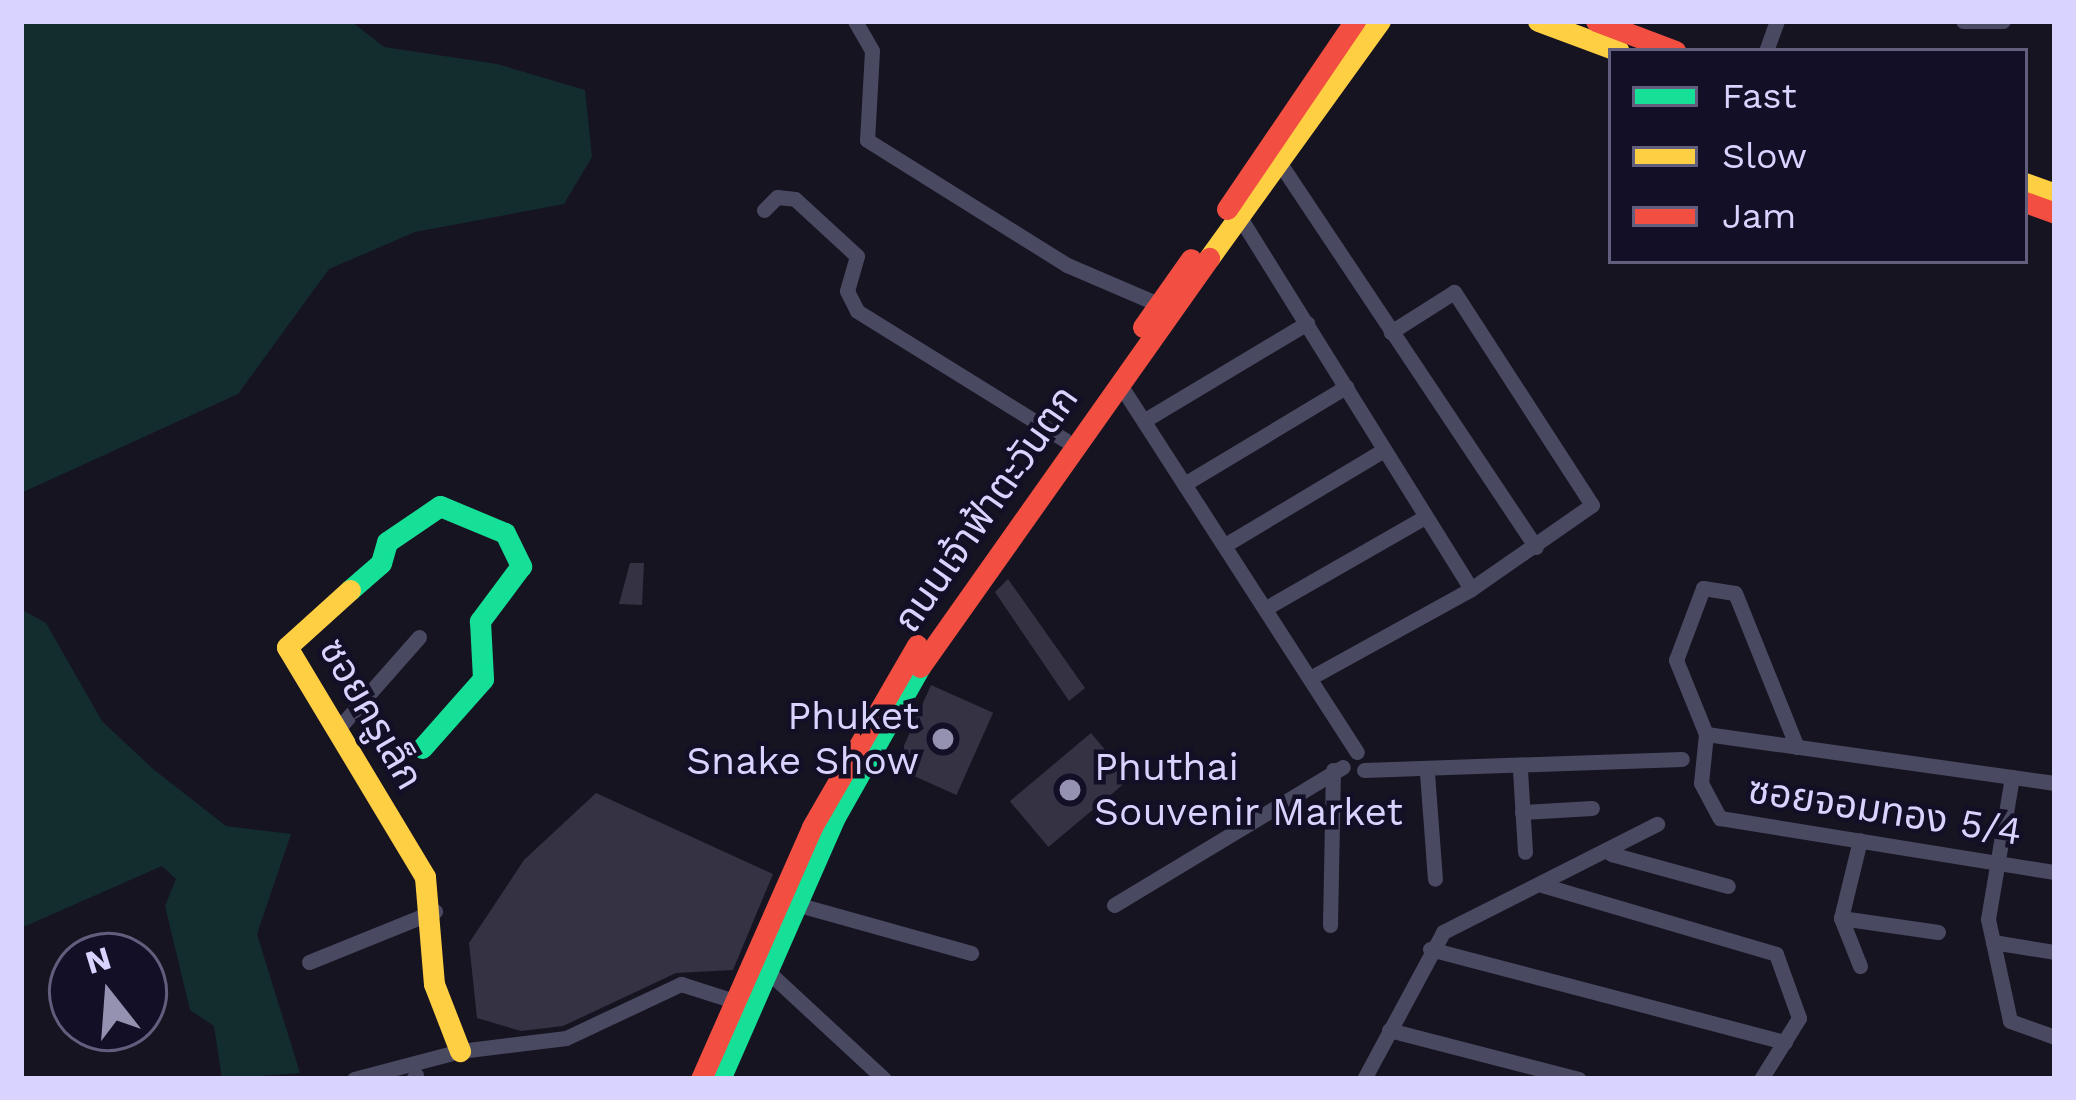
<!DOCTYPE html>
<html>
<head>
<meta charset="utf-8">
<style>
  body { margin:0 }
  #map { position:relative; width:2076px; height:1100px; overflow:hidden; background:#161421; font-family:"Work Sans","Noto Sans Thai",sans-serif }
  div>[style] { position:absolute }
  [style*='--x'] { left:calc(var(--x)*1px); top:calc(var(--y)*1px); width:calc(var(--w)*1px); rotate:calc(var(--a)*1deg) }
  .green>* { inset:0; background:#132c2d }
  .building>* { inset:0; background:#343243; transform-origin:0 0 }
  .street>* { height:15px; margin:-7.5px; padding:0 7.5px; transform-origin:7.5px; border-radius:7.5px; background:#4a4962 }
  .fast>* { height:21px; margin:-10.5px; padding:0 10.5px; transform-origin:10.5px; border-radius:10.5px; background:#16e098 }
  .slow>* { height:21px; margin:-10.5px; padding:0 10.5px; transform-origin:10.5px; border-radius:10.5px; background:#ffcf43 }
  .jam>* { height:21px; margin:-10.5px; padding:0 10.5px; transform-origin:10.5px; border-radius:10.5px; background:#f24e42 }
  .dots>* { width:33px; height:33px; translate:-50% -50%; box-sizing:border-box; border:6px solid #130f26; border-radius:50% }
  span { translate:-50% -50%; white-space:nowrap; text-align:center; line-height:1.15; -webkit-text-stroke:9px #130f26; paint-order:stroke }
  .street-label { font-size:39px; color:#d9d4ff }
  .poi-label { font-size:39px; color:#d9d4ff }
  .right { translate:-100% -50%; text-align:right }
  .left { translate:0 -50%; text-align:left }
  .frame { position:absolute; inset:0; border:24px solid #d9d4ff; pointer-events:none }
  .legend { position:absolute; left:1608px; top:48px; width:420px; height:216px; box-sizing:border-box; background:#130f26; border:3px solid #625e7d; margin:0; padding:15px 21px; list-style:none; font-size:36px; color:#d9d4ff }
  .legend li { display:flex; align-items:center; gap:24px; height:60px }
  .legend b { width:60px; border:3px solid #625e7d }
  .north { position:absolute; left:48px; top:932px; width:120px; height:120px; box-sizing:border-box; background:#130f26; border:3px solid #625e7d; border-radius:50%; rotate:343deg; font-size:33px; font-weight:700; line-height:48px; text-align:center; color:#d9d4ff }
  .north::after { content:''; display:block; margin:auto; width:42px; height:54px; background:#9591b1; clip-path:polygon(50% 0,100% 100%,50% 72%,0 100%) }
</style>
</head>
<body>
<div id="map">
  <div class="green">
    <div style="clip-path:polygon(21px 21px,351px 21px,384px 47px,497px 64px,585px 90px,592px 157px,564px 204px,415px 232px,329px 269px,238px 394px,21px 493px)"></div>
    <div style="clip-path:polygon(21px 609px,46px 623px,102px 721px,153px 769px,226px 826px,291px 834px,257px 934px,300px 1073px,222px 1079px,214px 1026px,190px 1010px,165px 906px,176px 879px,162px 866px,21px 928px)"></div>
  </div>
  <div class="building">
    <div style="clip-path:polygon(630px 563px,644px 563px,642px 605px,619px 604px)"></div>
    <div style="clip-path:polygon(1008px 579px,1085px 688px,1069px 701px,995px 592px)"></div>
    <div style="left:931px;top:685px;width:68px;height:90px;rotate:24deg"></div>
    <div style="left:1091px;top:733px;width:60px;height:106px;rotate:50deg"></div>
    <div style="clip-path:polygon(596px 793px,773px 874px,733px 970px,676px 973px,563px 1026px,521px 1031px,477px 1018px,469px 943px,524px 860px)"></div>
  </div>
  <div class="street">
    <div style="--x:855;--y:21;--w:34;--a:60"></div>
    <div style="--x:872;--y:51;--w:89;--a:93.2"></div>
    <div style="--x:867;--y:140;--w:236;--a:32"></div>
    <div style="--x:1067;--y:265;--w:99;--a:23.2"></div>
    <div style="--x:1963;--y:21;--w:40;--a:0"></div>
    <div style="--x:1766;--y:51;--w:32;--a:-70"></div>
    <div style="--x:1275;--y:156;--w:470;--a:56.3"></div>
    <div style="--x:764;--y:210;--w:18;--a:-45"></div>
    <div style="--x:777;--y:197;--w:18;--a:6"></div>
    <div style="--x:795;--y:199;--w:84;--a:42.6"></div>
    <div style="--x:857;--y:256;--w:36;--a:106"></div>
    <div style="--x:847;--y:291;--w:22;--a:63"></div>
    <div style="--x:857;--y:311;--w:245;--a:31.8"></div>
    <div style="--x:1239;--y:216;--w:439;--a:58.1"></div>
    <div style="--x:1119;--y:383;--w:439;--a:57.2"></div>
    <div style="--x:1145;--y:420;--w:189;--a:-30.9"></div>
    <div style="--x:1186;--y:483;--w:187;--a:-31"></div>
    <div style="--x:1225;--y:545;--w:185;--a:-30.9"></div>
    <div style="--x:1266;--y:608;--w:183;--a:-29.8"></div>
    <div style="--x:1310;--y:678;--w:184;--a:-28.9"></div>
    <div style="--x:1471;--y:589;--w:147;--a:-34.8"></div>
    <div style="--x:1592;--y:505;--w:254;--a:-122.9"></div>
    <div style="--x:1454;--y:292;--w:75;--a:147.6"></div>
    <div style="--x:337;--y:730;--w:124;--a:-48.6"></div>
    <div style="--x:1706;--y:734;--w:49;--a:95.8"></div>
    <div style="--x:1701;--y:783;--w:40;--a:62"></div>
    <div style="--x:1720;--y:818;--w:339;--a:9.2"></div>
    <div style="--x:1706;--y:734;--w:80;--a:-112.1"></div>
    <div style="--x:1676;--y:660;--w:77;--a:-69.4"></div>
    <div style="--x:1703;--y:588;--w:32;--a:9"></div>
    <div style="--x:1735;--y:593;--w:166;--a:68.1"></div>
    <div style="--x:1706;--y:734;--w:352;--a:8"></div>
    <div style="--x:1364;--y:770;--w:318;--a:-2"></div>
    <div style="--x:1520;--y:770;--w:82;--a:86.5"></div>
    <div style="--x:1427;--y:773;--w:106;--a:85.7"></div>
    <div style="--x:2012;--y:777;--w:144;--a:99.6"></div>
    <div style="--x:1988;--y:919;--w:104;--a:77.8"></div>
    <div style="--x:2010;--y:1021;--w:48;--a:19.6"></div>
    <div style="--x:1522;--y:812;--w:70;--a:-3.3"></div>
    <div style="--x:1611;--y:854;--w:121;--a:15.3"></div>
    <div style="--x:1542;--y:885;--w:244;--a:16.4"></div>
    <div style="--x:1776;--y:954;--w:68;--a:70.2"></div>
    <div style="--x:1799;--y:1018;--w:72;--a:121.9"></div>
    <div style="--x:792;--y:903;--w:186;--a:15.6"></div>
    <div style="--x:1114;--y:905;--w:267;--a:-31.1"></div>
    <div style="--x:1841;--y:918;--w:98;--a:8.2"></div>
    <div style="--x:1330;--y:925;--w:155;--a:-88.9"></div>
    <div style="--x:1993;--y:942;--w:63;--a:9.2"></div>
    <div style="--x:1430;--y:949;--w:367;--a:14.7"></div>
    <div style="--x:309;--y:962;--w:136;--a:-22"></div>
    <div style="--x:1860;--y:966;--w:52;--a:-111.6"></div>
    <div style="--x:1841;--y:918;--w:80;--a:-76.3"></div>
    <div style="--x:763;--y:967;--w:165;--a:42.8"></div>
    <div style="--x:1389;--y:1030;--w:196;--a:14.5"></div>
    <div style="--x:354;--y:1079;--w:110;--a:-14.8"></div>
    <div style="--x:460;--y:1051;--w:107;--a:-7"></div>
    <div style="--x:566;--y:1038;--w:127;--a:-25.2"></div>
    <div style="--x:681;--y:984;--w:52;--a:17.7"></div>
    <div style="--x:413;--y:1079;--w:5;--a:-53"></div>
    <div style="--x:1364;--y:1079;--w:167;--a:-61.7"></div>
    <div style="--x:1443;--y:932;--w:240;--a:-26.8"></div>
  </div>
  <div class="fast">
    <div style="--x:350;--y:590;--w:41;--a:-41.1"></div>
    <div style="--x:381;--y:563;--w:22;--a:-74"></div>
    <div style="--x:387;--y:542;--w:64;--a:-34.2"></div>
    <div style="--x:440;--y:506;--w:70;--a:22.6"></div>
    <div style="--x:505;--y:533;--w:37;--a:64"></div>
    <div style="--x:521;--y:566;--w:69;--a:126.7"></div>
    <div style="--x:480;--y:621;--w:58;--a:87"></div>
    <div style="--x:483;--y:679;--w:92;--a:131.5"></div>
    <div style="--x:720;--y:1079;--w:286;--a:-66.3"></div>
    <div style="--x:835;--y:817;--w:172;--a:-60.5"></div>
  </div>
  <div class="slow">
    <div style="--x:1538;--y:21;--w:86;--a:20.3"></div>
    <div style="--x:2025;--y:183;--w:32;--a:20"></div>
    <div style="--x:1209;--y:258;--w:292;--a:-54.2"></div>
    <div style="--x:350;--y:590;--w:85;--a:137.9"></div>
    <div style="--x:287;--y:647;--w:268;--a:59"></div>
    <div style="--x:425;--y:877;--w:107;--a:85.2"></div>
    <div style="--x:434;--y:984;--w:72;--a:68.8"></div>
  </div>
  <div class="jam">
    <div style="--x:1596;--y:21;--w:85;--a:20.8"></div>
    <div style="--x:2025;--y:202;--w:32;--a:20"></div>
    <div style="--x:1227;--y:209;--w:227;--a:-55.8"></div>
    <div style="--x:1143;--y:327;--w:83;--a:-54.8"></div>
    <div style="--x:920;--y:667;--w:501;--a:-54.75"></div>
    <div style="--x:701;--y:1079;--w:275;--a:-66.2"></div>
    <div style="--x:812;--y:827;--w:210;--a:-60"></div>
  </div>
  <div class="dots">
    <div style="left:943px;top:739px;background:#9591b1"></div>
    <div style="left:1070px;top:790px;background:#9591b1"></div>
  </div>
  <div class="street-label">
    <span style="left:986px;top:509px;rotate:-55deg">ถนนเจ้าฟ้าตะวันตก</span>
    <span style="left:371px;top:714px;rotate:60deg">ซอยครูเล็ก</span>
    <span style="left:1885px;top:811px;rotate:9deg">ซอยจอมทอง 5/4</span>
  </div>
  <div class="poi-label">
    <span class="right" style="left:919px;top:739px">Phuket<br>Snake Show</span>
    <span class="left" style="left:1094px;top:790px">Phuthai<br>Souvenir Market</span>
  </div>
  <div class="frame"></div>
  <ul class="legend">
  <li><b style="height:15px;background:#16e098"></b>Fast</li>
  <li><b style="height:15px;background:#ffcf43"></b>Slow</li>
  <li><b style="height:15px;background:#f24e42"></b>Jam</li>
  </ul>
  <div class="north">N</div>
</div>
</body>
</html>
